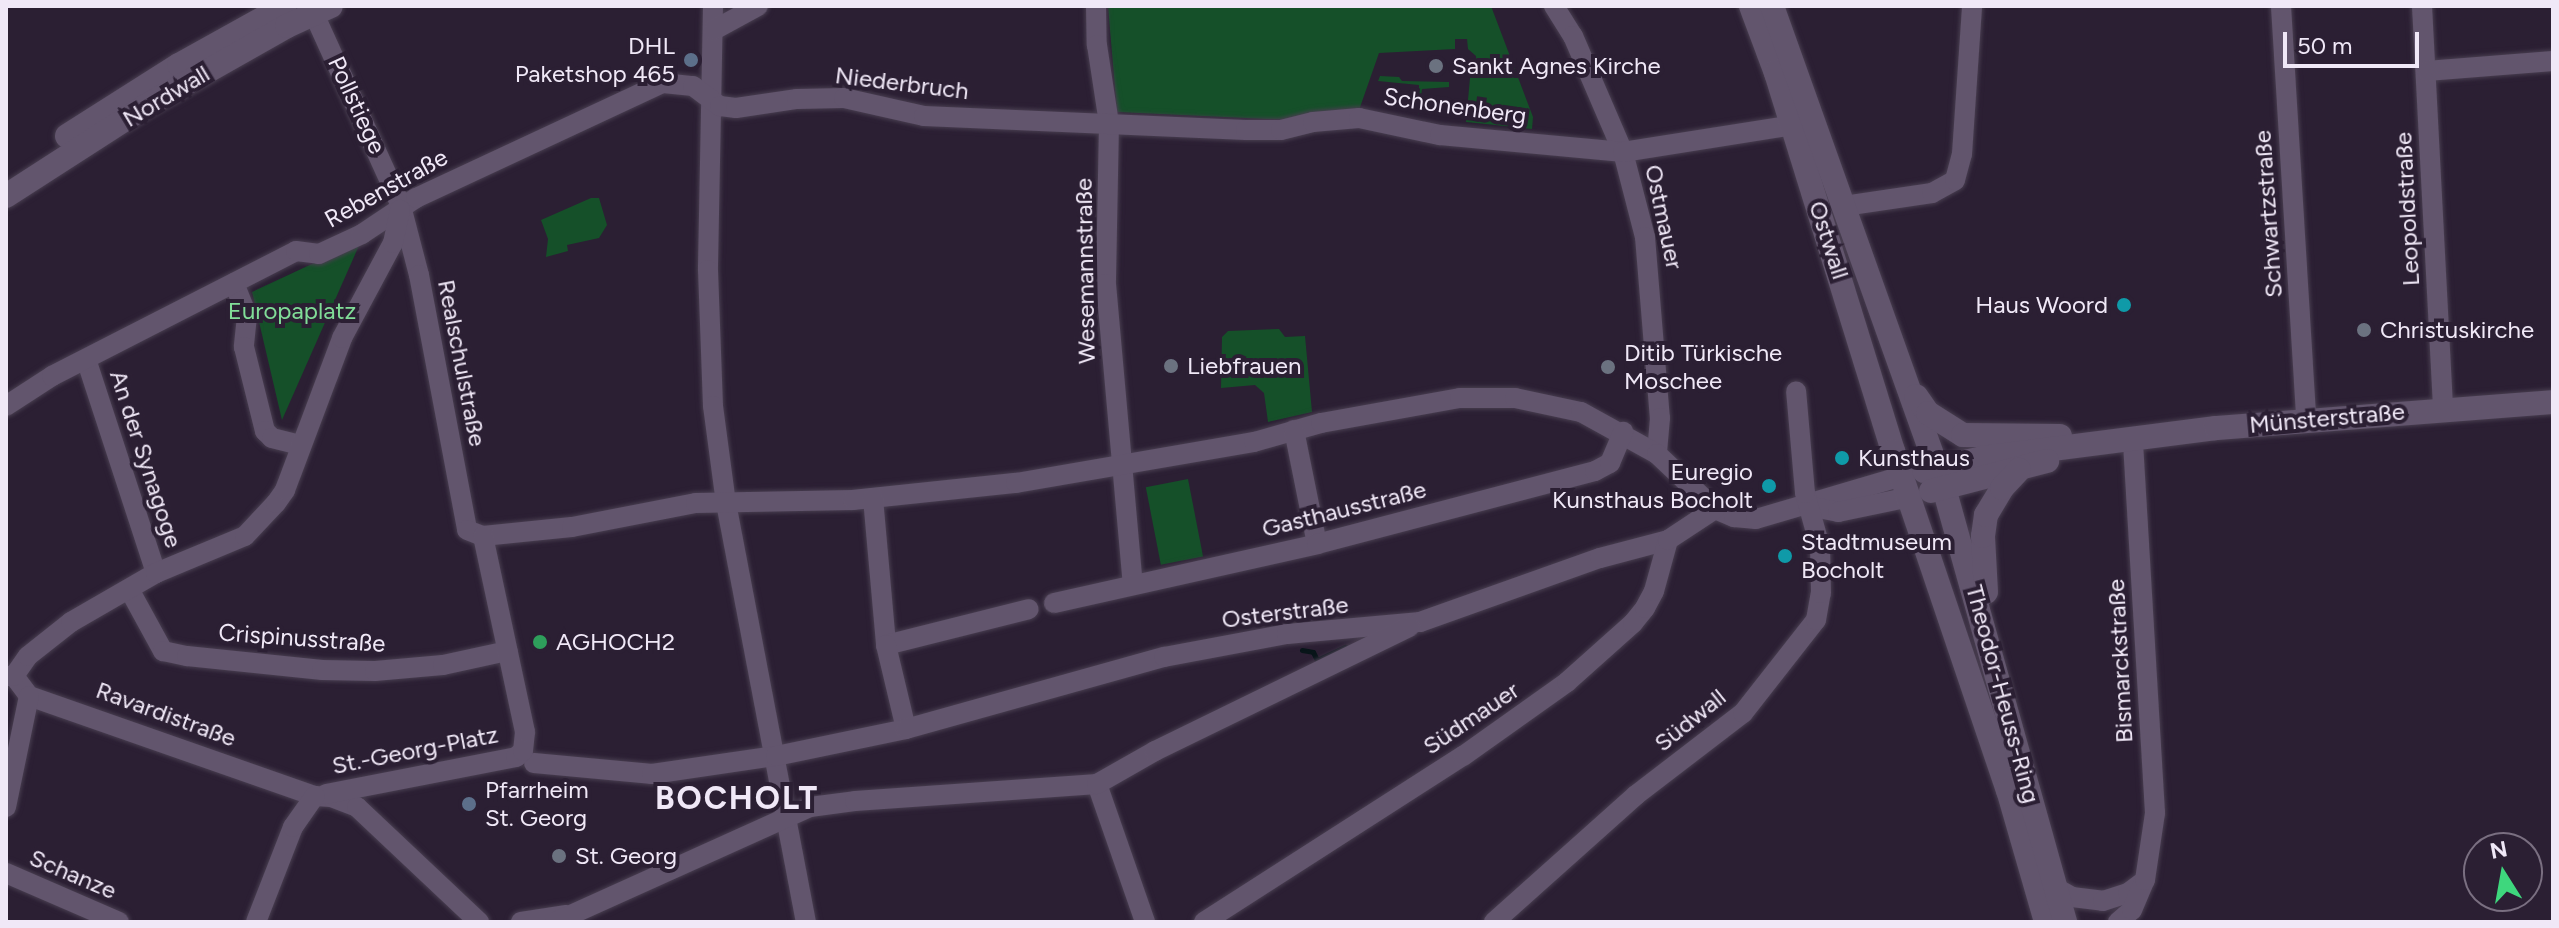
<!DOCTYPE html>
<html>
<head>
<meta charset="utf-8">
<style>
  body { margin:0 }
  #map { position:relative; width:2559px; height:928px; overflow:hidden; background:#2b1f33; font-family:Figtree,sans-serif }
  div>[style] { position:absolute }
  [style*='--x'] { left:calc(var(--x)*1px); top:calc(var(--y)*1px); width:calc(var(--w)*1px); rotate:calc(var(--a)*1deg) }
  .green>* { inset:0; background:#155029; transform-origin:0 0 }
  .stream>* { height:5px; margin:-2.5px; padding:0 2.5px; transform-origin:2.5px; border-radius:2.5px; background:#081519 }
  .roads { filter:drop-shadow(0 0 2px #483e50) drop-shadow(0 0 2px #483e50) }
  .street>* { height:20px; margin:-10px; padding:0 10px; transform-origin:10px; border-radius:10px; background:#62556d }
  .secondary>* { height:24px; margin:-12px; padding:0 12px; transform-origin:12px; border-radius:12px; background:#62556d }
  .dots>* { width:22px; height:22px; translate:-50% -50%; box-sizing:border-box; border:4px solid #2b1f33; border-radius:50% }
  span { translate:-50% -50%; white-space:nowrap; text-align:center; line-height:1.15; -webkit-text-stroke:8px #2b1f33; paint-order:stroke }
  .poi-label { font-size:24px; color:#f0e8f7 }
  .right { translate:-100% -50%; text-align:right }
  .left { translate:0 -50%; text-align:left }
  .street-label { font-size:24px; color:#f0e8f7 }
  .park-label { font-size:24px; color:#81dd98 }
  .district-label { font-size:32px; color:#f0e8f7; font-weight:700; letter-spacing:2px }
  .frame { position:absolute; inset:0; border:8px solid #f0e8f7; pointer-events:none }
  .north { position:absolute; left:2463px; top:832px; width:80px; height:80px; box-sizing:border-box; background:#2b1f33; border:2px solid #7a6f81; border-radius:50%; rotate:349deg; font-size:22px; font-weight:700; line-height:32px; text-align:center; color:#f0e8f7 }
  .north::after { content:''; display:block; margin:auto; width:28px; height:36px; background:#3ed77d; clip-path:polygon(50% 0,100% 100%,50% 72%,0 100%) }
  .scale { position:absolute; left:2283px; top:32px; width:136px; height:36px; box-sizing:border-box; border:4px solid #f0e8f7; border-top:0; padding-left:10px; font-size:24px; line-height:28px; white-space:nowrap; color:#f0e8f7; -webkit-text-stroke:6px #2b1f33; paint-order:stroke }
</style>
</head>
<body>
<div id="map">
  <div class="green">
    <div style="clip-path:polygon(1108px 6px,1491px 6px,1533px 117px,1532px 129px,1466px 122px,1470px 78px,1477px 73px,1476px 56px,1468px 49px,1467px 39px,1455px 39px,1455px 49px,1379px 53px,1358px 113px,1291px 120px,1117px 112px)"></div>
    <div style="clip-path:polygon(1380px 76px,1399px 77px,1402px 81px,1449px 82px,1449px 87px,1422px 89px,1418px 116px,1419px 85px,1378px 81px)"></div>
    <div style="clip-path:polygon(591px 198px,599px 198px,607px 225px,599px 238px,567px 245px,568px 251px,546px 257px,548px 239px,541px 220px)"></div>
    <div style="clip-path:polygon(361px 241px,282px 420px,252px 292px)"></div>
    <div style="clip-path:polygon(1279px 329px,1285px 337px,1305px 336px,1312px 412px,1268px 422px,1264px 393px,1255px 385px,1221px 388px,1222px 337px,1228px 331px)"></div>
    <div style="left:1188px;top:479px;width:79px;height:43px;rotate:79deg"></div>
  </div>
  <div class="stream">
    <div style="--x:1302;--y:650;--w:11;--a:10"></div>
    <div style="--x:1313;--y:652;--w:9;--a:63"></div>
    <div style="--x:1317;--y:660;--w:31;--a:-25"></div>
  </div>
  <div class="roads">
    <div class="street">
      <div style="--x:713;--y:6;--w:264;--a:91.1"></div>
      <div style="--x:708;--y:270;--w:136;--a:87.9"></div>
      <div style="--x:713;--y:406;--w:98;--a:82.4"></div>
      <div style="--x:726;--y:503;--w:427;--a:79.2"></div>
      <div style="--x:1096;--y:6;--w:39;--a:89"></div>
      <div style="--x:1097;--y:45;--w:79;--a:81.3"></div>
      <div style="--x:1109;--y:123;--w:161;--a:91.1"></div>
      <div style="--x:1106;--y:284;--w:301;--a:84.9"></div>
      <div style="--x:1554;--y:6;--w:36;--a:58"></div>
      <div style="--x:1573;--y:36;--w:126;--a:66.7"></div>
      <div style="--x:1623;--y:152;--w:88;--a:75.5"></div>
      <div style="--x:1645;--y:237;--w:182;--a:85.3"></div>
      <div style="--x:1660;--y:418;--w:36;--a:95"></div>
      <div style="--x:2281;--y:6;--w:414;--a:86.5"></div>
      <div style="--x:2422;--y:6;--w:404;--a:87"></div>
      <div style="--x:314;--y:14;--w:211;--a:65.6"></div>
      <div style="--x:401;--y:206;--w:71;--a:75.4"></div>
      <div style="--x:419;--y:275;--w:259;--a:79.3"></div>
      <div style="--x:467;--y:530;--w:17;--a:21"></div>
      <div style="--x:483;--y:536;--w:89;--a:-5.8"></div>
      <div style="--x:572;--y:527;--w:126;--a:-11"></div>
      <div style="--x:696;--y:503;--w:157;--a:-1.1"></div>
      <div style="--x:853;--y:500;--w:164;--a:-6"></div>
      <div style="--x:1016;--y:483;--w:242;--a:-9.8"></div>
      <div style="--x:1254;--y:442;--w:70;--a:-15.8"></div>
      <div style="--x:1321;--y:423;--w:141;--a:-10.2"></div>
      <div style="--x:1460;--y:398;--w:55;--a:0"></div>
      <div style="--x:1515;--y:398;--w:67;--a:12"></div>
      <div style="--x:1581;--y:412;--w:87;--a:28.9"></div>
      <div style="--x:1657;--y:454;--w:80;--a:43.5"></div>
      <div style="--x:1715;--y:509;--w:21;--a:23"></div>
      <div style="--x:1734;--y:517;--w:22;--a:5"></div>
      <div style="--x:1756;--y:519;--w:152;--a:-16.4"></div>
      <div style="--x:714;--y:30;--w:50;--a:-28.6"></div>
      <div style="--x:2427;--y:71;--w:126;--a:-4.5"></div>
      <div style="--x:1844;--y:206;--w:89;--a:-8.4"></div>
      <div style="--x:1932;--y:193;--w:26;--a:-29"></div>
      <div style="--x:1955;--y:180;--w:27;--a:-75"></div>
      <div style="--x:1962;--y:154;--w:148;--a:-86.1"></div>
      <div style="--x:234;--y:283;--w:35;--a:68"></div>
      <div style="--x:247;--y:316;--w:31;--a:96"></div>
      <div style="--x:244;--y:347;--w:87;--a:76"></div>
      <div style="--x:265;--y:431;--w:10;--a:45"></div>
      <div style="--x:272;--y:438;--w:30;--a:14"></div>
      <div style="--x:87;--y:362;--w:222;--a:71.9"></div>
      <div style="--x:6;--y:406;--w:55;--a:-33.1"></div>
      <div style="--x:52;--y:376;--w:274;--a:-27.1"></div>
      <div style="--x:296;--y:251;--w:23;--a:7"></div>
      <div style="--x:319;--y:254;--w:47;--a:-24.9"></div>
      <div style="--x:362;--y:234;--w:65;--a:-33.7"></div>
      <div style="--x:416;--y:198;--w:272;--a:-25"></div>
      <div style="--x:663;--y:83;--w:30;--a:6"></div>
      <div style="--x:693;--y:86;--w:34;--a:37"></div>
      <div style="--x:720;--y:106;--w:16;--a:7"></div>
      <div style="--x:736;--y:108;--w:62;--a:-8.4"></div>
      <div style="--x:797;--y:99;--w:47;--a:-1.2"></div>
      <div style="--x:844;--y:98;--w:82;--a:12.7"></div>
      <div style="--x:924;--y:116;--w:322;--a:2.5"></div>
      <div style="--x:1246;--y:130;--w:35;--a:0"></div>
      <div style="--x:1281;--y:130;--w:33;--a:-14"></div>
      <div style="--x:1313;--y:122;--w:46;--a:-5"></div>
      <div style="--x:1359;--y:118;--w:83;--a:11.9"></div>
      <div style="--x:1440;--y:135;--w:184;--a:5.3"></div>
      <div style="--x:1623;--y:152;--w:172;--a:-9"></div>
      <div style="--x:1294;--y:430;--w:116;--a:78.6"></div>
      <div style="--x:873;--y:498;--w:148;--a:84.9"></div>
      <div style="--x:886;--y:645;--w:147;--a:-14.1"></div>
      <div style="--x:1808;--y:506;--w:31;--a:11"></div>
      <div style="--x:1838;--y:512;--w:74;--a:-11.8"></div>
      <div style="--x:129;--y:589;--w:71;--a:61.3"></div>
      <div style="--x:163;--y:651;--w:25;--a:12"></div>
      <div style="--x:187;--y:656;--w:136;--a:5.9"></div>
      <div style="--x:322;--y:670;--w:53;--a:1.1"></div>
      <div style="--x:375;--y:671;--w:68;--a:-5"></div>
      <div style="--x:443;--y:665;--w:66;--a:-12.3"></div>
      <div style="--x:1054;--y:603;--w:270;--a:-12.6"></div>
      <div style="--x:1317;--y:544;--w:287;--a:-14.7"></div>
      <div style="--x:1595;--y:471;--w:17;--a:-28"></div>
      <div style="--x:1610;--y:463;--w:34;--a:-67"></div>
      <div style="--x:886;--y:645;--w:86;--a:76.6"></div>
      <div style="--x:6;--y:676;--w:8;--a:0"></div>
      <div style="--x:14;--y:676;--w:25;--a:53"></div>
      <div style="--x:29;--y:696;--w:303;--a:19.3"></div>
      <div style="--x:315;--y:796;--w:16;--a:4"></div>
      <div style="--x:331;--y:797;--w:28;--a:21"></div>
      <div style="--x:357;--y:807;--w:168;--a:43.3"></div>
      <div style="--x:14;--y:676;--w:24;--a:-55"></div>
      <div style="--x:28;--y:656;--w:55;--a:-38.3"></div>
      <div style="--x:71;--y:622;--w:98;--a:-30"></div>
      <div style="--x:156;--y:573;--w:96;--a:-22.6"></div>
      <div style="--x:245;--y:536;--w:45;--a:-46.8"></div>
      <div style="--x:276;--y:503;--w:16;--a:-55"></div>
      <div style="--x:285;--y:490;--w:162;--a:-69.4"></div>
      <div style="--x:342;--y:338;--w:108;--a:-61.8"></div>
      <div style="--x:393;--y:243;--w:34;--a:-78"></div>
      <div style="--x:534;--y:763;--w:119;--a:5.3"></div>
      <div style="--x:652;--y:774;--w:125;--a:-8.3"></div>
      <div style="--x:776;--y:756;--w:133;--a:-11.7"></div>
      <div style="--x:906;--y:729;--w:268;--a:-15.6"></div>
      <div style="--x:1164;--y:657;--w:125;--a:-10.6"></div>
      <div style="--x:1287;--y:634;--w:134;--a:-5.2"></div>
      <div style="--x:1420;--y:622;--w:191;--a:-19.6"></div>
      <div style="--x:1600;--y:558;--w:70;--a:-14.8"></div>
      <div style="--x:1097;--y:784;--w:146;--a:70.8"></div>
      <div style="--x:326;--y:794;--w:194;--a:-11"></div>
      <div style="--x:516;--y:757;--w:9;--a:-41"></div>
      <div style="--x:523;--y:751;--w:19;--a:-84"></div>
      <div style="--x:525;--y:732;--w:200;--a:-102.1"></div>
      <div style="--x:6;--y:807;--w:113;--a:-78.3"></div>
      <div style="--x:6;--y:873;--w:123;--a:23.4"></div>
      <div style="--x:2056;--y:888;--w:18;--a:29"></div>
      <div style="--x:2072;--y:897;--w:31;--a:7"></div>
      <div style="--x:2103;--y:901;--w:26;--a:-18"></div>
      <div style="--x:2128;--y:893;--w:21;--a:-37"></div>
      <div style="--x:256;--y:922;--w:102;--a:-68.7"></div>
      <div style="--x:293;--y:827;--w:38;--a:-55"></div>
      <div style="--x:521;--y:922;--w:46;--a:-8.8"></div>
      <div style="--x:555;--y:922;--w:280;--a:-24.3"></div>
      <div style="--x:810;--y:807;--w:45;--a:-7.6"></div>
      <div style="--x:855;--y:801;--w:243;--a:-4"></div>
      <div style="--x:1097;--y:784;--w:67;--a:-29.6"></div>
      <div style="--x:1155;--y:751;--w:283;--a:-26"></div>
      <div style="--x:1204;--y:922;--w:308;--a:-32.7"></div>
      <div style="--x:1463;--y:756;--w:128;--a:-35.4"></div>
      <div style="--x:1567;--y:682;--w:89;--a:-41.8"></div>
      <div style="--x:1633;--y:623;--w:19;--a:-51"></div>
      <div style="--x:1645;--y:608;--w:19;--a:-62"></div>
      <div style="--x:1654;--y:591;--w:53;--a:-74.6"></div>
      <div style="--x:1668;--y:540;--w:56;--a:-33.4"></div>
      <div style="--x:1494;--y:922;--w:191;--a:-41.8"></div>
      <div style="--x:1636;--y:795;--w:135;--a:-37.5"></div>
      <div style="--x:1743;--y:713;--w:118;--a:-51.9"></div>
      <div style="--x:1816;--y:620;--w:27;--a:-80"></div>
      <div style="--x:1821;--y:593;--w:46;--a:-91.2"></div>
      <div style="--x:1820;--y:547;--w:56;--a:-105.5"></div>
      <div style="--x:1805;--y:493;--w:102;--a:-95"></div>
      <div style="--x:2118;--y:922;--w:18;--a:-41"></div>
      <div style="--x:2132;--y:910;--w:33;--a:-67"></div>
      <div style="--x:2145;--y:880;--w:68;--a:-81.5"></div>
      <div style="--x:2155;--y:813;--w:376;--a:-93.4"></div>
    </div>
    <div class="secondary">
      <div style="--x:1751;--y:6;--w:72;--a:69.5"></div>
      <div style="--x:1776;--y:73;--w:396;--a:72.8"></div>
      <div style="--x:1893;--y:451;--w:358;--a:71.3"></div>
      <div style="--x:2008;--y:790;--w:137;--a:73.9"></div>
      <div style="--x:1772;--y:6;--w:512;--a:70.36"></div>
      <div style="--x:1944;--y:488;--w:451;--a:74.4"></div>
      <div style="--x:67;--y:136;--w:133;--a:-32.4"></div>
      <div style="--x:179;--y:65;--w:121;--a:-29.1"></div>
      <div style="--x:6;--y:196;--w:164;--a:-32.8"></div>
      <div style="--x:144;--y:107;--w:164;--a:-29.5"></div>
      <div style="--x:287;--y:26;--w:48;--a:-24.4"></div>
      <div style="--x:1916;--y:396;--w:21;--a:55"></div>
      <div style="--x:1928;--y:413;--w:41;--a:32.2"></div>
      <div style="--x:1963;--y:435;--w:97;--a:0.6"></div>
      <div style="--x:1924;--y:471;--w:59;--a:-12.6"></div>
      <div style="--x:1982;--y:458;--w:236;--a:-7.3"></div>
      <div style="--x:2216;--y:428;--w:338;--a:-4.4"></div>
      <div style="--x:1931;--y:491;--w:120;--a:-14.5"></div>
      <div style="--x:1986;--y:592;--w:56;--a:-93.1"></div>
      <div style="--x:1983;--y:536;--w:21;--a:-82"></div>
      <div style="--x:1986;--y:515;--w:31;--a:-59"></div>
      <div style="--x:2002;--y:488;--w:25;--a:-47"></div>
    </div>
  </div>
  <div class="dots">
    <div style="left:691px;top:60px;background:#5c6f8a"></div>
    <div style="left:1436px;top:66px;background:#6b7280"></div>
    <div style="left:2124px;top:305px;background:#0f9aa8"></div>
    <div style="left:2364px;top:330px;background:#6b7280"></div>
    <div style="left:1171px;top:366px;background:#6b7280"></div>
    <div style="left:1608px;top:367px;background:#6b7280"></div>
    <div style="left:1842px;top:458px;background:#0f9aa8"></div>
    <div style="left:1769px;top:486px;background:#0f9aa8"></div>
    <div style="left:1785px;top:556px;background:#0f9aa8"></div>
    <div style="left:540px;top:642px;background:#2e9e5b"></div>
    <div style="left:469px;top:804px;background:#5c6f8a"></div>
    <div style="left:559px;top:856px;background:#6b7280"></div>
  </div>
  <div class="poi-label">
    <span class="right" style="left:675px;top:60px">DHL<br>Paketshop 465</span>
    <span class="left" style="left:1452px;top:66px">Sankt Agnes Kirche</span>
    <span class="right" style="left:2108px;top:305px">Haus Woord</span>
    <span class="left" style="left:2380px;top:330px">Christuskirche</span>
    <span class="left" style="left:1624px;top:367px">Ditib Türkische<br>Moschee</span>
    <span class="left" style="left:1187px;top:366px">Liebfrauen</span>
    <span class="left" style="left:1858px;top:458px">Kunsthaus</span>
    <span class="right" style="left:1753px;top:486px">Euregio<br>Kunsthaus Bocholt</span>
    <span class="left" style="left:1801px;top:556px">Stadtmuseum<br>Bocholt</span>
    <span class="left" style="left:556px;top:642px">AGHOCH2</span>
    <span class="left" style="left:485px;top:804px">Pfarrheim<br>St. Georg</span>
    <span class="left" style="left:575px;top:856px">St. Georg</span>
  </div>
  <div class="street-label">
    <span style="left:902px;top:83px;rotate:7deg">Niederbruch</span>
    <span style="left:166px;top:96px;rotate:-31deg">Nordwall</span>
    <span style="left:357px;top:105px;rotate:65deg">Pollstiege</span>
    <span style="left:1455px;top:106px;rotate:8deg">Schonenberg</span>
    <span style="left:386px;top:188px;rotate:-29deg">Rebenstraße</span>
    <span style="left:2407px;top:209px;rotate:-93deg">Leopoldstraße</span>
    <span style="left:2268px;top:214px;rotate:-94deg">Schwartzstraße</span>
    <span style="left:1664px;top:217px;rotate:78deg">Ostmauer</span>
    <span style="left:1829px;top:240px;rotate:72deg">Ostwall</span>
    <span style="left:1085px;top:271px;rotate:-91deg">Wesemannstraße</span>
    <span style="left:462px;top:363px;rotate:79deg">Realschulstraße</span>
    <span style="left:2327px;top:418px;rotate:-5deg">Münsterstraße</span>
    <span style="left:146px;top:459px;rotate:72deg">An der Synagoge</span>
    <span style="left:1344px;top:509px;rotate:-14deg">Gasthausstraße</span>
    <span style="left:1285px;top:612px;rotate:-7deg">Osterstraße</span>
    <span style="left:302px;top:638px;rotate:4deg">Crispinusstraße</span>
    <span style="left:2120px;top:661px;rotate:-93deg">Bismarckstraße</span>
    <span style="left:2003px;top:694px;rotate:75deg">Theodor-Heuss-Ring</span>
    <span style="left:166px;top:714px;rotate:20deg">Ravardistraße</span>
    <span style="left:1471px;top:718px;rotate:-34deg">Südmauer</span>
    <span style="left:1690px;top:720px;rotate:-39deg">Südwall</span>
    <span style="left:415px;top:750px;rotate:-11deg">St.-Georg-Platz</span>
    <span style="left:73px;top:874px;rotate:23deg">Schanze</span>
  </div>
  <div class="park-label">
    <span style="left:292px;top:311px">Europaplatz</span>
  </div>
  <div class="district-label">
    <span style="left:737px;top:798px">BOCHOLT</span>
  </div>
  <div class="frame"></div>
  <div class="north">N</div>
  <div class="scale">50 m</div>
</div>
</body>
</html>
